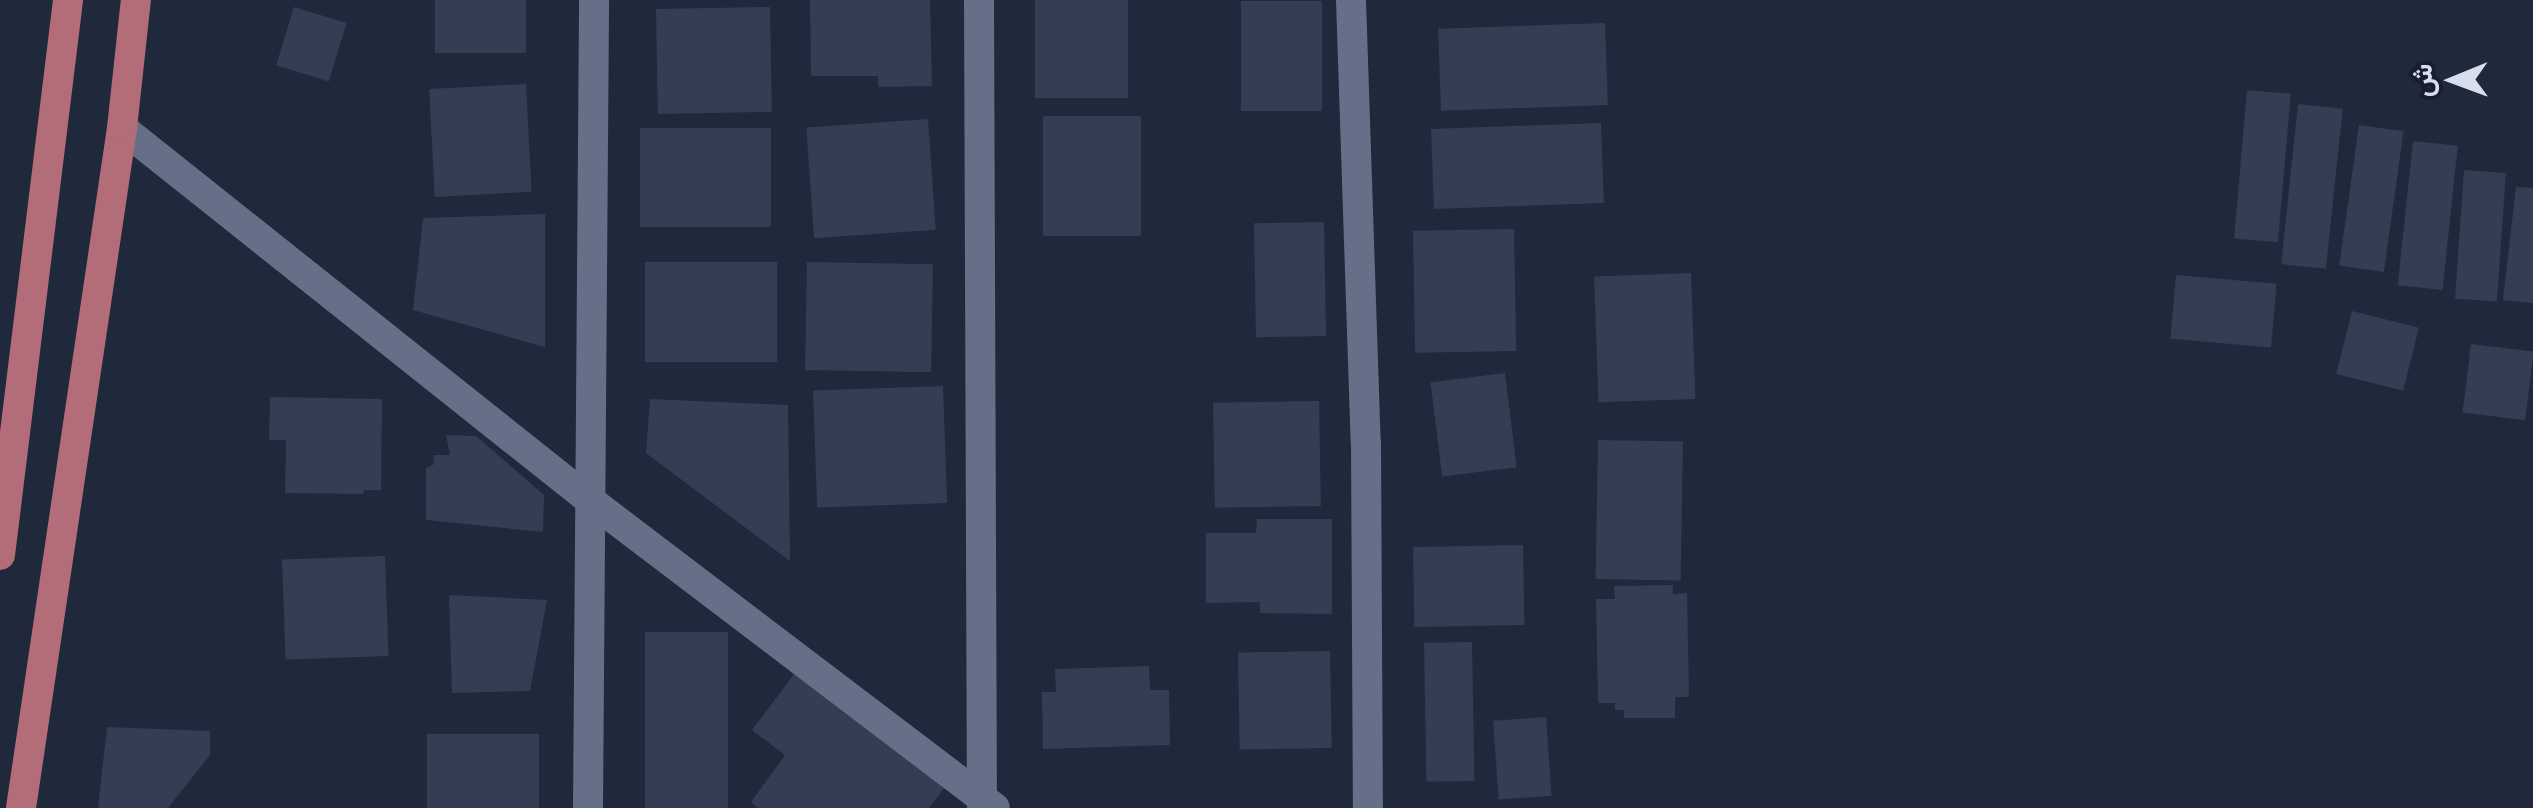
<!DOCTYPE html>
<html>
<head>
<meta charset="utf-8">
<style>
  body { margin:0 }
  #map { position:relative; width:2533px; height:808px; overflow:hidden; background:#20283c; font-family:"Work Sans",Vazirmatn,sans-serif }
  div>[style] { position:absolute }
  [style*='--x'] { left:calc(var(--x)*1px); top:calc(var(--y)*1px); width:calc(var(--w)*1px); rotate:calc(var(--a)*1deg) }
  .building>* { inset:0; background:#343d53; transform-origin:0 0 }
  .minor>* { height:30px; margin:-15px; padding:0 15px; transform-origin:15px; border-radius:15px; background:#666f88 }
  .major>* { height:30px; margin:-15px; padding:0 15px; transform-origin:15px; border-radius:15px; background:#b26d79 }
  span { translate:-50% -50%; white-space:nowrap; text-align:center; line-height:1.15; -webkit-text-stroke:9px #171e32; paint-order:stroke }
  .north { position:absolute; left:2403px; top:30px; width:100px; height:100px; -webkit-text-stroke:8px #171e32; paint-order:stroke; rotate:269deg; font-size:28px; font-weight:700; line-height:40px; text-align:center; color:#d8deec }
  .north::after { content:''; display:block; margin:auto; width:35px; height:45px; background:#d8deec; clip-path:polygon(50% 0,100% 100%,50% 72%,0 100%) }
</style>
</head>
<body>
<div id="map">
  <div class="building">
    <div style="left:435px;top:0;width:91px;height:53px"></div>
    <div style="clip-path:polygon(810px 0,930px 0,932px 86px,878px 87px,878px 76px,811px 76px)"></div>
    <div style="left:1035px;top:0;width:93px;height:98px"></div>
    <div style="left:1241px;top:1px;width:81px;height:110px"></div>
    <div style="left:294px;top:7px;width:55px;height:61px;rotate:17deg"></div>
    <div style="left:770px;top:7px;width:105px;height:114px;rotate:89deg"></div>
    <div style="left:1605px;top:23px;width:82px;height:167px;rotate:88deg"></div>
    <div style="left:526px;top:84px;width:108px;height:97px;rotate:87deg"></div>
    <div style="left:2247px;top:90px;width:44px;height:149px;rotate:5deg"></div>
    <div style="left:2298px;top:104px;width:45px;height:161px;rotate:6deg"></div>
    <div style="left:1043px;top:116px;width:98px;height:120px"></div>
    <div style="left:928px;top:119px;width:111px;height:122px;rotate:86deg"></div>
    <div style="left:1601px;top:123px;width:80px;height:170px;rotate:88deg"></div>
    <div style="left:2359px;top:125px;width:45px;height:142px;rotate:8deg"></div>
    <div style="left:640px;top:128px;width:131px;height:99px"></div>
    <div style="left:2413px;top:141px;width:45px;height:145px;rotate:6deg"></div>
    <div style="left:2464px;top:170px;width:42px;height:129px;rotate:4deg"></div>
    <div style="clip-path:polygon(2516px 187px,2533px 188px,2533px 303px,2503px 300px)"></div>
    <div style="clip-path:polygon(545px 214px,545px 347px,413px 310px,423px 218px)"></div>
    <div style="left:1324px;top:222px;width:114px;height:70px;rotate:89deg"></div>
    <div style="left:1514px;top:229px;width:122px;height:101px;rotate:89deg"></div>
    <div style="left:777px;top:262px;width:100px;height:132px;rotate:90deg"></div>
    <div style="left:807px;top:262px;width:126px;height:108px;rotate:1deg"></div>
    <div style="left:1691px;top:273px;width:126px;height:97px;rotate:88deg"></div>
    <div style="left:2176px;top:275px;width:101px;height:64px;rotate:5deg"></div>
    <div style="left:2352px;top:311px;width:69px;height:65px;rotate:14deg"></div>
    <div style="left:2471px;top:344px;width:63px;height:69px;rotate:7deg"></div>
    <div style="left:1505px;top:373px;width:95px;height:75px;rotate:83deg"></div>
    <div style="left:943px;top:386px;width:117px;height:130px;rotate:88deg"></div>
    <div style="clip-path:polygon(270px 397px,382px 399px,381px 490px,364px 490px,363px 494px,285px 493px,286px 440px,269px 440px)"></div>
    <div style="clip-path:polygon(650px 399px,788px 405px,790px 561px,646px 453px)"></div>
    <div style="left:1319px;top:401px;width:105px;height:106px;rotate:89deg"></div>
    <div style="clip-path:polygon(446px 435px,476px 436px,544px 495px,543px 532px,426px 520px,426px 468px,433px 465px,434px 455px,450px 455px)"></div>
    <div style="left:1598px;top:440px;width:85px;height:139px;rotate:1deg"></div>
    <div style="clip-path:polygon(1257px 519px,1332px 519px,1332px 614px,1260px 613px,1260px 602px,1206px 603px,1206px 533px,1256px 533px)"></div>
    <div style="left:1523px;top:545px;width:80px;height:110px;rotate:89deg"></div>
    <div style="left:385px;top:556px;width:100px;height:103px;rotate:88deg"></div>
    <div style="clip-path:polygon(1673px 585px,1673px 594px,1687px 593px,1689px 697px,1675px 697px,1675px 718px,1624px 718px,1624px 710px,1615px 710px,1615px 703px,1598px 703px,1596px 599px,1615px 599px,1614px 586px)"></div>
    <div style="clip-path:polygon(449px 595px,547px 600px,530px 691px,452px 693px)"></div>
    <div style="left:728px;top:632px;width:176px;height:83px;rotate:90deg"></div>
    <div style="left:1472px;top:642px;width:139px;height:48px;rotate:89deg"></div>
    <div style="left:1330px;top:651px;width:97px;height:92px;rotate:89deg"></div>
    <div style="clip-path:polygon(1149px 666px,1150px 690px,1169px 690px,1170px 745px,1043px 749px,1042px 692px,1056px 692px,1055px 669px)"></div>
    <div style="clip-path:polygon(795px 673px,945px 787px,929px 808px,758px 808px,751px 802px,785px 755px,752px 730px)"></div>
    <div style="left:1546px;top:717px;width:79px;height:53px;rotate:86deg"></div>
    <div style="clip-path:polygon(107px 727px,210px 731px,210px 755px,168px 808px,98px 808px)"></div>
    <div style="left:427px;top:734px;width:112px;height:74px"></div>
  </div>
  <div class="minor">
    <div style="--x:979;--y:0;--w:808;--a:89.79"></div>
    <div style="--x:1351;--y:0;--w:443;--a:88.1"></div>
    <div style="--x:1366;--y:443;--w:365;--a:89.7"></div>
    <div style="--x:122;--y:128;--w:594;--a:38.51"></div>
    <div style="--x:587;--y:498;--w:512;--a:37.23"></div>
    <div style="--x:588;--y:808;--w:808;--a:-89.57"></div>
  </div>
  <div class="major">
    <div style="--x:0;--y:555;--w:559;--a:-83.01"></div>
    <div style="--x:21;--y:808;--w:687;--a:-81.55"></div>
    <div style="--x:122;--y:128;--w:129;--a:-83.8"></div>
  </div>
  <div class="north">ش</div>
</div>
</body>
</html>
